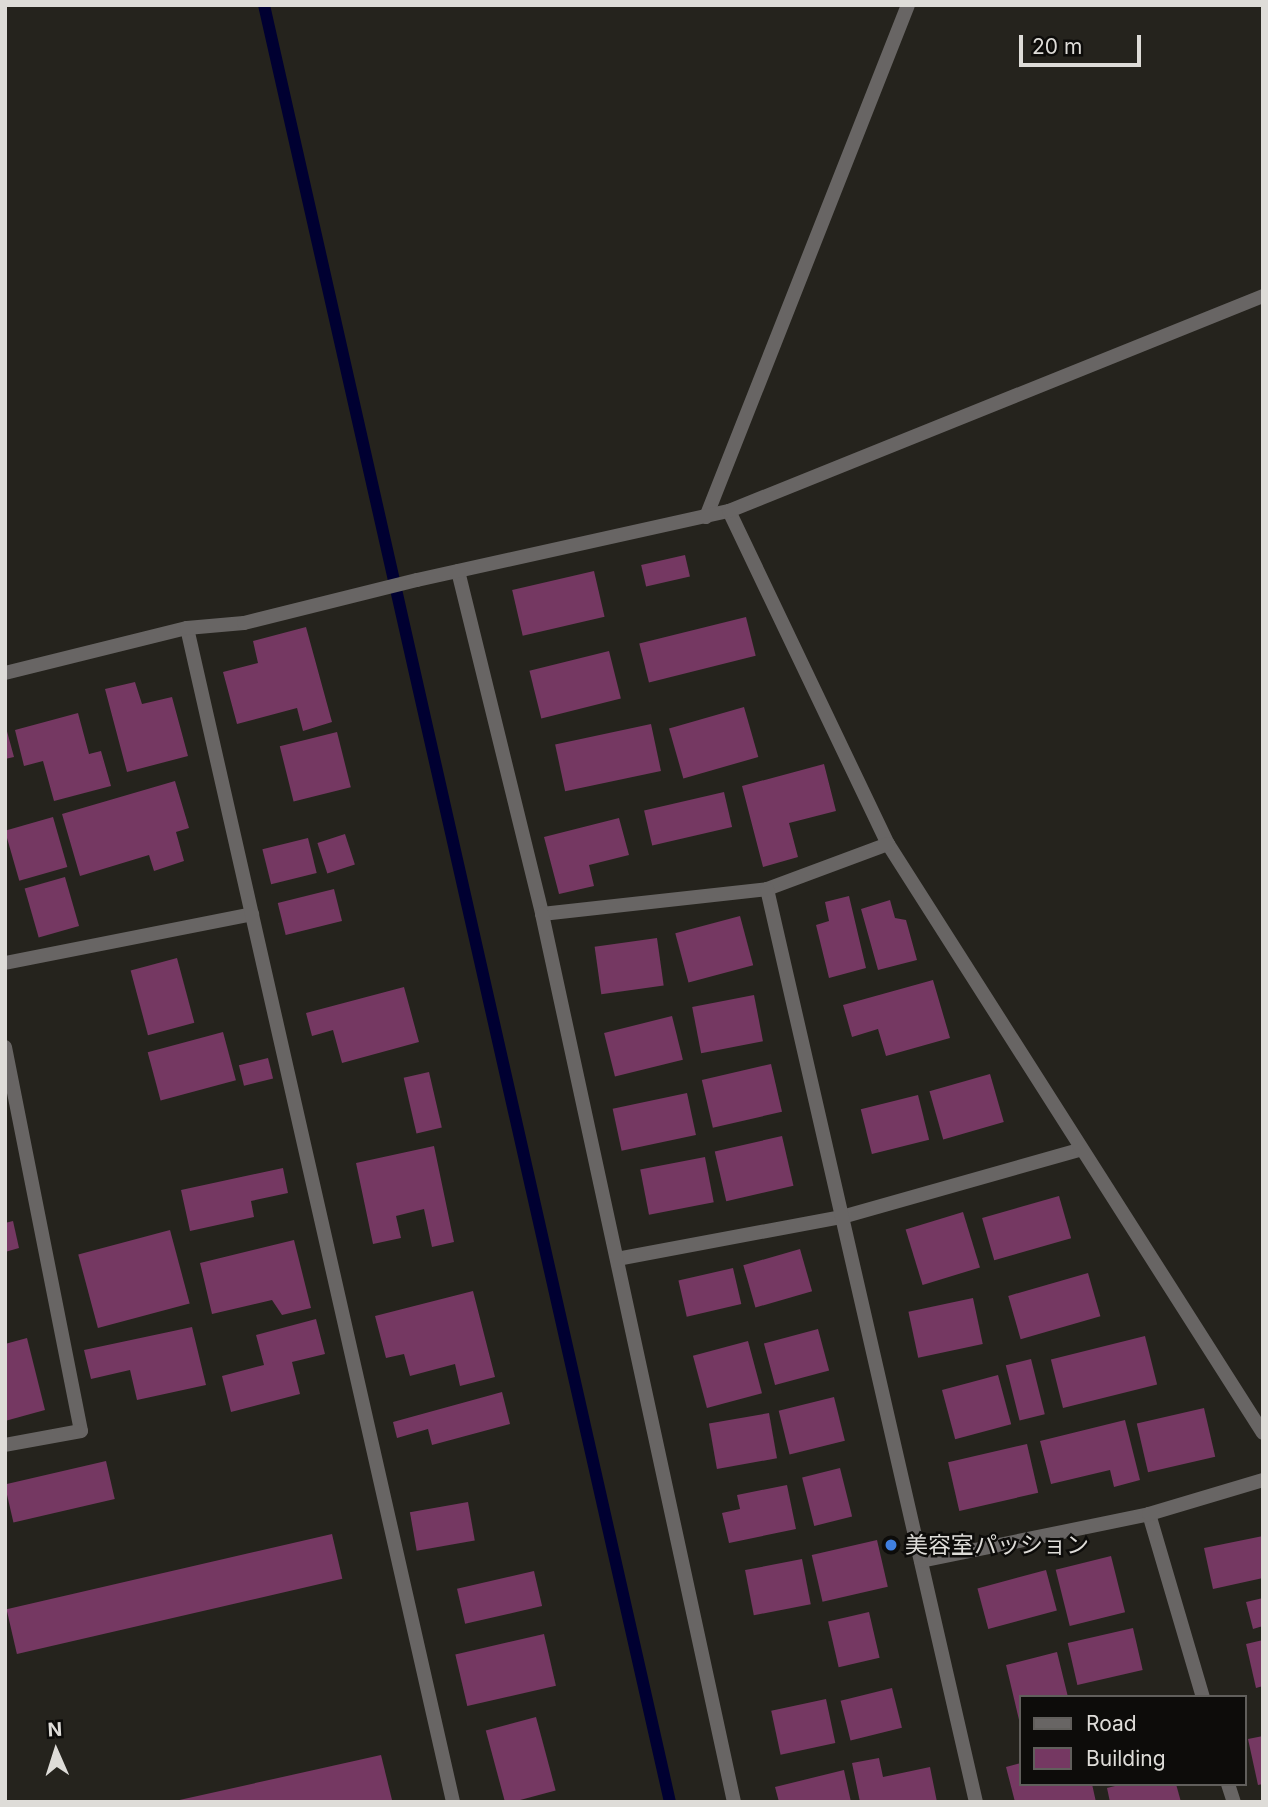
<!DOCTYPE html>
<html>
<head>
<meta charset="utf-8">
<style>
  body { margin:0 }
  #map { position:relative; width:1268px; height:1807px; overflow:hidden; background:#25231d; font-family:Inter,"Noto Sans JP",sans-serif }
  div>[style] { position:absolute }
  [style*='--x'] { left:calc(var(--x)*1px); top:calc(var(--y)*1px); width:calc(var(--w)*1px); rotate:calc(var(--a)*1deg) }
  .stream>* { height:12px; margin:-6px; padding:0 6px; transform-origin:6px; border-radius:6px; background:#000031 }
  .building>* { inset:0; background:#753862; transform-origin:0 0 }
  .lane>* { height:14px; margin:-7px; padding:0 7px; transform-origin:7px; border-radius:7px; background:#686564 }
  .street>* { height:14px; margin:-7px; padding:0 7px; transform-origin:7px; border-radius:7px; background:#686564 }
  .dots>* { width:19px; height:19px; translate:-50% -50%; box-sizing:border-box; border:4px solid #0d0c0a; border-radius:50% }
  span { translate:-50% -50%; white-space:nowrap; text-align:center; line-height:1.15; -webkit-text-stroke:5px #0d0c0a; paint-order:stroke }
  .poi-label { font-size:23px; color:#dedcd8 }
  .left { translate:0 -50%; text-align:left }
  .frame { position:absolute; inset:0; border:7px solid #dedcd8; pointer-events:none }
  .legend { position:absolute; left:1019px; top:1695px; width:228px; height:91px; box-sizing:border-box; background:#0d0c0a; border:2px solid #615f5c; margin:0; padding:9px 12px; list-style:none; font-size:21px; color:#dedcd8 }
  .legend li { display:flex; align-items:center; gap:14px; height:35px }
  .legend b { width:35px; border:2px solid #615f5c }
  .north { position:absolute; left:21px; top:1716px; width:70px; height:70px; -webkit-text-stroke:5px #0d0c0a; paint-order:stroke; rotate:357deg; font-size:19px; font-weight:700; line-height:28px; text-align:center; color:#dedcd8 }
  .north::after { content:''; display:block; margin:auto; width:24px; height:32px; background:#dedcd8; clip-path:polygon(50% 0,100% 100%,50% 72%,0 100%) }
  .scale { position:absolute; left:1019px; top:35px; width:122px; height:32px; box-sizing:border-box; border:4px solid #dedcd8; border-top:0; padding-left:9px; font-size:21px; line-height:24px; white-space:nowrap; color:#dedcd8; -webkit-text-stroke:5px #0d0c0a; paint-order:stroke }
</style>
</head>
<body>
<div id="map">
  <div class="stream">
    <div style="--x:264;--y:5;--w:1842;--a:77.27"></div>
  </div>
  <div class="building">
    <div style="left:685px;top:555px;width:22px;height:45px;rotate:77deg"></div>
    <div style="left:594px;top:571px;width:47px;height:84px;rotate:77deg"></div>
    <div style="left:746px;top:617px;width:40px;height:110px;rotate:76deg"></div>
    <div style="clip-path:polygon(306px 627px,332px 722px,303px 731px,297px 708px,237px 724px,223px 672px,258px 663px,253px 641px)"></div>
    <div style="left:609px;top:651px;width:49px;height:82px;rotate:76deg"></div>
    <div style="clip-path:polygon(135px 682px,142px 704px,172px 697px,188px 756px,127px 772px,105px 689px)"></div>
    <div style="left:744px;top:707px;width:52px;height:78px;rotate:74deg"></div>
    <div style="clip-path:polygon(78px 713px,89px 754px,101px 751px,111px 786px,54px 801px,43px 761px,24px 766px,15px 730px)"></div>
    <div style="clip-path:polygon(5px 724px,14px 757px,5px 759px)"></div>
    <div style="left:651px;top:724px;width:48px;height:98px;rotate:78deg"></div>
    <div style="left:337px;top:732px;width:57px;height:59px;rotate:76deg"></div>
    <div style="clip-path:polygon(824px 764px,836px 811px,789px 823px,798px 857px,763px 867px,742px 786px)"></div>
    <div style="clip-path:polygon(175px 781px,189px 828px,176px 832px,184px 861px,154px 871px,149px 855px,80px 876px,62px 814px)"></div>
    <div style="left:724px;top:792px;width:36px;height:82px;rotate:77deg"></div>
    <div style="left:53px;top:817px;width:52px;height:50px;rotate:74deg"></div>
    <div style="clip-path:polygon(619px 818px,629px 855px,589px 865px,594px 886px,559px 894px,544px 837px)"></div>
    <div style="left:345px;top:834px;width:32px;height:29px;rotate:72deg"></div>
    <div style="left:308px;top:838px;width:36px;height:47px;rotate:76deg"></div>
    <div style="left:65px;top:877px;width:51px;height:42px;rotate:74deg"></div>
    <div style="left:334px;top:889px;width:33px;height:58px;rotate:76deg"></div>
    <div style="clip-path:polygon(849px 896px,866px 968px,829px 978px,816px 925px,829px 921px,825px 902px)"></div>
    <div style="clip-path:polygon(890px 900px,895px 918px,906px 920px,917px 960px,878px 970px,861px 909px)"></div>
    <div style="left:740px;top:916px;width:51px;height:67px;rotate:75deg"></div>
    <div style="left:657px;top:938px;width:48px;height:63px;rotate:82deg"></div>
    <div style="left:177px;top:958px;width:67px;height:48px;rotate:75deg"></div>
    <div style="clip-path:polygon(933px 980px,950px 1038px,886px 1056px,878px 1029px,852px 1037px,843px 1005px)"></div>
    <div style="clip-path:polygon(404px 987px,419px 1042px,342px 1063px,333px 1030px,312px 1036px,306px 1013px)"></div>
    <div style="left:754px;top:995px;width:47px;height:63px;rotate:79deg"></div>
    <div style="left:672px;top:1016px;width:45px;height:70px;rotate:76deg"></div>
    <div style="left:223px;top:1032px;width:50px;height:78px;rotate:75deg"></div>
    <div style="left:268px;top:1058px;width:21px;height:30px;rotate:76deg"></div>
    <div style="left:771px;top:1064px;width:49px;height:71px;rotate:77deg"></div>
    <div style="left:429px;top:1072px;width:57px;height:26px;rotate:77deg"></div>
    <div style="left:990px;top:1074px;width:50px;height:63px;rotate:74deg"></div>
    <div style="left:687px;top:1093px;width:43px;height:76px;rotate:78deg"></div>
    <div style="left:918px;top:1095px;width:46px;height:59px;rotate:76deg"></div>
    <div style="left:782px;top:1136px;width:51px;height:69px;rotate:77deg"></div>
    <div style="clip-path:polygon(434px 1146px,454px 1242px,432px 1247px,424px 1209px,396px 1216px,401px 1238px,373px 1244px,356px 1163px)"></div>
    <div style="left:705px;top:1157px;width:46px;height:66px;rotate:79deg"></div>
    <div style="clip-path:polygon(283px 1168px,288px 1193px,251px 1201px,254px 1217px,190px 1231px,181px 1190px)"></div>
    <div style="left:1059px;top:1196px;width:44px;height:80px;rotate:74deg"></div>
    <div style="left:963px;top:1212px;width:58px;height:60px;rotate:73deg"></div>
    <div style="clip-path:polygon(13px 1221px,19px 1248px,5px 1252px,5px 1223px)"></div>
    <div style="left:170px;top:1230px;width:76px;height:95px;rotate:75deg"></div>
    <div style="clip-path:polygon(294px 1240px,311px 1308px,282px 1315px,272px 1300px,212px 1314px,200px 1263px)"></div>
    <div style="left:800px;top:1249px;width:44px;height:59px;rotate:74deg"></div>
    <div style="left:733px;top:1268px;width:37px;height:56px;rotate:77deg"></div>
    <div style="left:1088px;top:1273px;width:45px;height:83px;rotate:74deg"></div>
    <div style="clip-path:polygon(473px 1291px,495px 1377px,460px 1386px,455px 1364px,410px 1376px,404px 1354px,386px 1358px,375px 1316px)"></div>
    <div style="left:973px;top:1298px;width:47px;height:66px;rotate:78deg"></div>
    <div style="clip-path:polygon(316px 1319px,325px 1354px,292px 1362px,300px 1394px,231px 1412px,222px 1376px,264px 1365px,256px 1335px)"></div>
    <div style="clip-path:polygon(192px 1327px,206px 1385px,137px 1400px,130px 1370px,91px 1379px,84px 1350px)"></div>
    <div style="left:818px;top:1329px;width:43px;height:56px;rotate:75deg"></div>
    <div style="left:1145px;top:1336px;width:50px;height:97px;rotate:76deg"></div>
    <div style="clip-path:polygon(27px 1338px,45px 1410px,5px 1421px,5px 1344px)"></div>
    <div style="left:748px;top:1341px;width:54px;height:57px;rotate:75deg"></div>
    <div style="left:1031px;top:1359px;width:57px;height:26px;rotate:76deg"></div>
    <div style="left:998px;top:1375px;width:51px;height:58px;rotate:75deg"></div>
    <div style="clip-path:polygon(502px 1392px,510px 1424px,432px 1445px,428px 1429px,397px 1438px,393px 1422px)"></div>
    <div style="left:834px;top:1397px;width:45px;height:57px;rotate:76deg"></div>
    <div style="left:1204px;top:1408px;width:50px;height:69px;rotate:77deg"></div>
    <div style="left:769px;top:1413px;width:46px;height:61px;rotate:80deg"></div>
    <div style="clip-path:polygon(1125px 1420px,1140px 1480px,1114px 1487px,1110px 1470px,1051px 1484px,1040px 1441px)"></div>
    <div style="left:1027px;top:1444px;width:50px;height:81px;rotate:77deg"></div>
    <div style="left:106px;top:1461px;width:39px;height:104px;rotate:77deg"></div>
    <div style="left:840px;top:1468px;width:50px;height:39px;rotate:76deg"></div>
    <div style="clip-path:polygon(787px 1485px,796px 1529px,729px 1543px,722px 1513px,740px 1509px,737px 1495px)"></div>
    <div style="left:468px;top:1502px;width:39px;height:59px;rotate:80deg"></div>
    <div style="left:332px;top:1534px;width:46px;height:334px;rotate:77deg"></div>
    <div style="clip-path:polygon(1263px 1536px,1263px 1578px,1213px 1589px,1204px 1548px)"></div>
    <div style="left:877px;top:1540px;width:48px;height:67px;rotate:77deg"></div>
    <div style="left:1111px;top:1556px;width:58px;height:57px;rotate:76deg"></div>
    <div style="left:802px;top:1559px;width:46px;height:58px;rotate:79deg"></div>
    <div style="left:1046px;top:1570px;width:42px;height:71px;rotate:75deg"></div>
    <div style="left:534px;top:1571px;width:36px;height:79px;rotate:77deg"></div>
    <div style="clip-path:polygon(1263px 1598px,1263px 1626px,1253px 1629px,1246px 1602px)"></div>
    <div style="left:869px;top:1612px;width:47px;height:42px;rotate:77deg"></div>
    <div style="left:1133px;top:1628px;width:43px;height:67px;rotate:77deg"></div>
    <div style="left:544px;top:1634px;width:53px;height:91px;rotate:77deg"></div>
    <div style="clip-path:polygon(1263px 1640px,1263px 1686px,1256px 1688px,1246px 1644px)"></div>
    <div style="clip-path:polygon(1057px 1652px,1068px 1697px,1021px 1697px,1020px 1724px,1006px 1665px)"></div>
    <div style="left:892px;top:1688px;width:41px;height:53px;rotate:76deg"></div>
    <div style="left:826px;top:1699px;width:45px;height:56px;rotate:78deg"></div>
    <div style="left:536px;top:1717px;width:76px;height:52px;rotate:75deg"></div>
    <div style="clip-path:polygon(1263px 1736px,1263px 1784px,1258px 1785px,1248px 1739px)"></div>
    <div style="clip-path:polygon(381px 1755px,392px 1800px,175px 1802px,175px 1801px)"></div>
    <div style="clip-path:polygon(879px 1758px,883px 1777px,930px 1767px,937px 1802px,860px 1802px,852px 1763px)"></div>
    <div style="clip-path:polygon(1021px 1763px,1021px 1784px,1092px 1784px,1096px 1802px,1015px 1802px,1006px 1767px)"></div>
    <div style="clip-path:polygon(844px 1770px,851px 1802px,779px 1802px,775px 1787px)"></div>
    <div style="clip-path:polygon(1123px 1784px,1176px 1784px,1181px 1802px,1110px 1802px,1107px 1788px)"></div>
  </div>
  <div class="lane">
    <div style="--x:5;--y:963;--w:252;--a:-11.2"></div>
    <div style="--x:5;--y:1047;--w:391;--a:78.8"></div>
    <div style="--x:81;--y:1431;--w:77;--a:169.6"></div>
    <div style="--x:617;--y:1259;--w:229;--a:-10.6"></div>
    <div style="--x:842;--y:1217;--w:249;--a:-15.8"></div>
  </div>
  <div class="street">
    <div style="--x:729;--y:511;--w:369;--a:64.5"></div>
    <div style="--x:888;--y:844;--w:698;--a:57.52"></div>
    <div style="--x:706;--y:517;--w:550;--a:-68.47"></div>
    <div style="--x:458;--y:571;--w:353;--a:76.2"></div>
    <div style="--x:542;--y:914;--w:226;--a:-6.3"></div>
    <div style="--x:187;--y:628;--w:1204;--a:77.23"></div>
    <div style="--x:5;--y:673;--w:187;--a:-13.9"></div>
    <div style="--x:187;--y:628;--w:57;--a:-5"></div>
    <div style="--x:244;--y:623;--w:178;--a:-14"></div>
    <div style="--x:417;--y:580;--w:320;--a:-12.5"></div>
    <div style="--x:729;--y:511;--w:576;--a:-21.93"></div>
    <div style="--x:888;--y:844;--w:129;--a:159.6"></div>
    <div style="--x:767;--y:889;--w:937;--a:77.11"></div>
    <div style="--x:542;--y:914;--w:909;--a:77.8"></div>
    <div style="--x:1149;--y:1514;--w:191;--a:73.6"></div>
    <div style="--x:921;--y:1561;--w:233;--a:-11.6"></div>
    <div style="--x:1149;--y:1514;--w:119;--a:-16.6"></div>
    <div style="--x:1228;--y:1784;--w:19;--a:72"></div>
  </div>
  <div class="dots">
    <div style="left:891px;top:1545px;background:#3f7fe0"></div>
  </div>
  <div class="poi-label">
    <span class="left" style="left:905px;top:1545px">美容室パッション</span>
  </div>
  <div class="frame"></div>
  <ul class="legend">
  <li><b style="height:9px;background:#686564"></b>Road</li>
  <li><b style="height:19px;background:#753862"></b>Building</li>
  </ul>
  <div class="north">N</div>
  <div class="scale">20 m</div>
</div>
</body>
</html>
